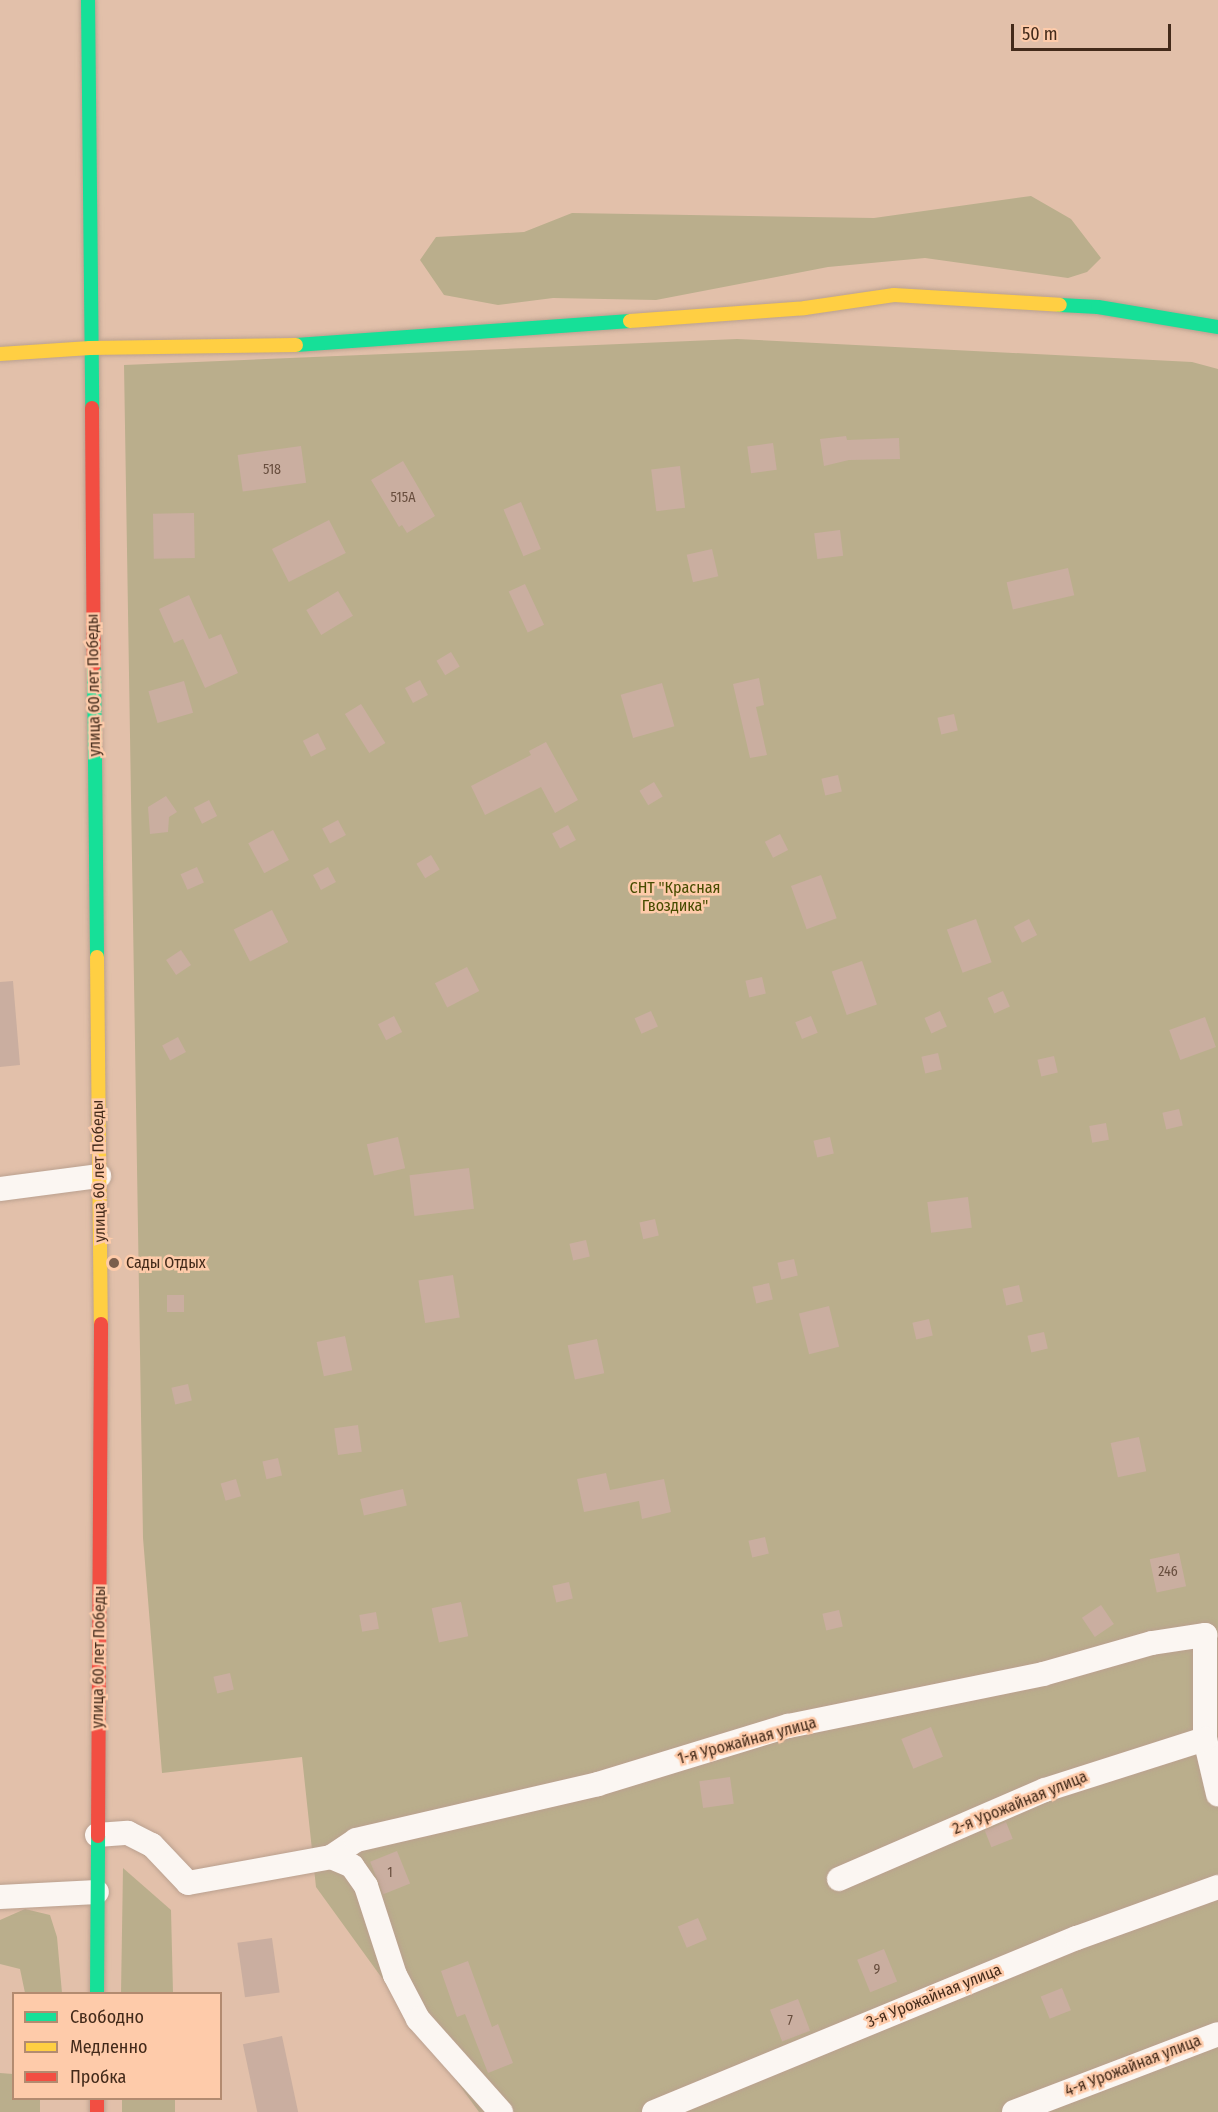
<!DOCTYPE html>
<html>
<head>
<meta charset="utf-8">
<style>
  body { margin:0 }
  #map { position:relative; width:1218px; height:2112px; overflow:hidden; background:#e2c0aa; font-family:"Fira Sans Condensed",sans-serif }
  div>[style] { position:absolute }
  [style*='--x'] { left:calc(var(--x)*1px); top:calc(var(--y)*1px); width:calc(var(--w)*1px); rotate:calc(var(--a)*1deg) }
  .green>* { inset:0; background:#baae8c; transform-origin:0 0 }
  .building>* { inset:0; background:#caaea0; transform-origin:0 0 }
  .roads { filter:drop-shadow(0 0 2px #baa08f) drop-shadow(0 0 2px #baa08f) }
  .street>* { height:24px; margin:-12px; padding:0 12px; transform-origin:12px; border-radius:12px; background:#fbf6f2 }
  .fast>* { height:14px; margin:-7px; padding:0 7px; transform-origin:7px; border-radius:7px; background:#16e098 }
  .slow>* { height:14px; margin:-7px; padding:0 7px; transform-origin:7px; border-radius:7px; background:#ffcf43 }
  .jam>* { height:14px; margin:-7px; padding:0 7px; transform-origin:7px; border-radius:7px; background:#f24e42 }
  .dots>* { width:16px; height:16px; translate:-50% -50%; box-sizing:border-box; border:3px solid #fecbaa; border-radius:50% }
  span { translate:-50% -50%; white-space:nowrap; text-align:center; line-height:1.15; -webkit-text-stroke:5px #fecbaa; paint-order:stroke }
  .number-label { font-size:14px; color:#684e3e }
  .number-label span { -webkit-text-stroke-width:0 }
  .street-label { font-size:16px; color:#432a1a }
  .park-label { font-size:16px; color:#474c00 }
  .poi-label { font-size:16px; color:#432a1a }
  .left { translate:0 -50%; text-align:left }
  .legend { position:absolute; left:12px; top:1992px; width:210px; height:108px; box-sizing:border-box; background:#fecbaa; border:2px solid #b38b70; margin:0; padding:8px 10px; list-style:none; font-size:18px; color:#432a1a }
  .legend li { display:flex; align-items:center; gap:12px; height:30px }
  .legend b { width:30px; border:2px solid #b38b70 }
  .scale { position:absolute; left:1011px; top:24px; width:160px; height:27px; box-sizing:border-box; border:3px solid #432a1a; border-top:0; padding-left:8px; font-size:18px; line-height:21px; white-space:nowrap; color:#432a1a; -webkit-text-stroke:4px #fecbaa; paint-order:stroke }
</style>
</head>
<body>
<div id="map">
  <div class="green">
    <div style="clip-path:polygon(1031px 196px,1071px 219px,1101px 258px,1087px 272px,1068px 278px,925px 258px,828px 267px,656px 300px,553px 298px,498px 305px,444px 295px,420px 260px,436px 237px,524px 232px,572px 213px,874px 218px)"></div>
    <div style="clip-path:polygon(737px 339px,1192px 362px,1218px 369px,1218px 2112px,479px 2112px,316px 1887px,302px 1757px,162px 1773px,143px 1538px,124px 365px)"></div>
    <div style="clip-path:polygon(123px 1868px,171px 1910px,173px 1993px,121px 1993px)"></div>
    <div style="clip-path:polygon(25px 1909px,50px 1915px,57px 1937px,62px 1993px,25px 1993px,20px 1969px,0 1964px,0 1920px)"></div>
    <div style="clip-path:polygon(0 2073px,13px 2074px,14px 2098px,40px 2099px,40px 2112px,0 2112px)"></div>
    <div style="left:122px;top:2099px;width:53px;height:13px"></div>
  </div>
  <div class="building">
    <div style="clip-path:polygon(846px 436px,847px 440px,899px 438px,900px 459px,849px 460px,824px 466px,820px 439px)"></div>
    <div style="left:773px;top:443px;width:27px;height:26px;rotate:82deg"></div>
    <div style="left:301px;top:446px;width:37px;height:64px;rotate:82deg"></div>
    <div style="clip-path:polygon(403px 461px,435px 516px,407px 533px,402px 525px,399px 527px,371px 480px)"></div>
    <div style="left:680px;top:466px;width:42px;height:29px;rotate:83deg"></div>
    <div style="left:521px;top:502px;width:51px;height:19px;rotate:67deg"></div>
    <div style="left:194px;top:513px;width:45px;height:41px;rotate:89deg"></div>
    <div style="left:329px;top:520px;width:37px;height:64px;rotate:63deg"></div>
    <div style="left:840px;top:530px;width:26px;height:26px;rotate:83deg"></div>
    <div style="left:712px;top:549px;width:28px;height:26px;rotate:77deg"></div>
    <div style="left:1068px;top:568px;width:28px;height:63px;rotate:77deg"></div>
    <div style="left:525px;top:584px;width:45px;height:18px;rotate:65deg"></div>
    <div style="left:338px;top:591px;width:29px;height:37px;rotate:59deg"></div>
    <div style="clip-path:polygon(189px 595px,209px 639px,221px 634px,238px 673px,205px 688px,183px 639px,174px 643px,159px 609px)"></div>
    <div style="left:451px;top:652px;width:17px;height:17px;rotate:59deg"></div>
    <div style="clip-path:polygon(759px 678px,764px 705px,756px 707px,767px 755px,750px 758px,733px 684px)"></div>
    <div style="left:420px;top:680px;width:17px;height:17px;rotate:62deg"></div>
    <div style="left:184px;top:681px;width:33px;height:37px;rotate:74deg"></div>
    <div style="left:662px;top:683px;width:45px;height:43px;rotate:74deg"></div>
    <div style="left:361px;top:704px;width:46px;height:19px;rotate:58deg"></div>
    <div style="left:954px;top:714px;width:17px;height:17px;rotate:77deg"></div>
    <div style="left:318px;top:733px;width:18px;height:17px;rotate:63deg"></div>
    <div style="clip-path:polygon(546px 742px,578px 800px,555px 813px,541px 787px,485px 815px,471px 786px,531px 755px,529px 751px)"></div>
    <div style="left:838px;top:775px;width:17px;height:17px;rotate:77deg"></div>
    <div style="left:654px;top:782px;width:17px;height:17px;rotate:59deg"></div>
    <div style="clip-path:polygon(166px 796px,177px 812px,169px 817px,168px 832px,150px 834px,148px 807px)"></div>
    <div style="left:209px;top:800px;width:18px;height:17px;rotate:63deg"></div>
    <div style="left:338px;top:820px;width:17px;height:18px;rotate:62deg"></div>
    <div style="left:568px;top:825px;width:17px;height:18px;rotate:62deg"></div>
    <div style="left:273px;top:830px;width:34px;height:28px;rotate:62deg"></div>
    <div style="left:780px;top:834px;width:18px;height:17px;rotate:63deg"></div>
    <div style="left:431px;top:855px;width:17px;height:17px;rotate:59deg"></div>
    <div style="left:197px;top:867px;width:17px;height:18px;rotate:66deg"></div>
    <div style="left:328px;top:867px;width:17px;height:17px;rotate:62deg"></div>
    <div style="left:821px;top:875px;width:46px;height:32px;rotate:70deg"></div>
    <div style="left:272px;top:910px;width:36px;height:43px;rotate:63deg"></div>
    <div style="left:976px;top:919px;width:46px;height:31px;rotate:70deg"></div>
    <div style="left:1029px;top:919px;width:18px;height:17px;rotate:63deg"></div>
    <div style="left:181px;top:950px;width:18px;height:18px;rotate:56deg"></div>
    <div style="left:862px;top:961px;width:46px;height:32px;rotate:71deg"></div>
    <div style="left:467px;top:967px;width:27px;height:36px;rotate:63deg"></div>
    <div style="left:762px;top:977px;width:17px;height:17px;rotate:77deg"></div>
    <div style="clip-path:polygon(13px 981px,20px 1065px,0 1067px,0 982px)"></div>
    <div style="left:1003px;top:991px;width:17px;height:17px;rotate:66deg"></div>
    <div style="left:651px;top:1011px;width:17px;height:18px;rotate:66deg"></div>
    <div style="left:940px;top:1011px;width:17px;height:17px;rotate:66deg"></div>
    <div style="left:394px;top:1016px;width:18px;height:18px;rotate:63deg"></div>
    <div style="left:811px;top:1016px;width:18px;height:17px;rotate:68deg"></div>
    <div style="left:1205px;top:1017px;width:32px;height:38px;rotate:70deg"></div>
    <div style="left:178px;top:1037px;width:17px;height:18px;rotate:62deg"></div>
    <div style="left:938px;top:1053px;width:17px;height:17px;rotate:77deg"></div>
    <div style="left:1054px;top:1056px;width:17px;height:17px;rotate:77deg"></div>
    <div style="left:1179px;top:1109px;width:17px;height:17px;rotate:77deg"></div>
    <div style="left:1106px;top:1123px;width:17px;height:17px;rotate:80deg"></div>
    <div style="left:398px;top:1137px;width:32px;height:32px;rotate:77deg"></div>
    <div style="left:830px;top:1137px;width:17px;height:17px;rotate:77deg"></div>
    <div style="left:469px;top:1168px;width:41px;height:60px;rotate:83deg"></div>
    <div style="left:968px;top:1197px;width:31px;height:41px;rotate:83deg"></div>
    <div style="left:655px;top:1219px;width:17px;height:16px;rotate:77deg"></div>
    <div style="left:586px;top:1240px;width:17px;height:17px;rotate:77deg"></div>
    <div style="left:794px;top:1259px;width:17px;height:17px;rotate:77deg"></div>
    <div style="left:453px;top:1275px;width:43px;height:35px;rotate:81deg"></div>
    <div style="left:769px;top:1283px;width:17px;height:17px;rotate:77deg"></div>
    <div style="left:1019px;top:1285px;width:17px;height:17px;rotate:77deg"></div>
    <div style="left:167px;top:1295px;width:17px;height:17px"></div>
    <div style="left:829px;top:1306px;width:42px;height:31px;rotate:76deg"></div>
    <div style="left:929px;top:1319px;width:17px;height:17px;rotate:77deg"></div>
    <div style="left:1044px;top:1332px;width:17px;height:17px;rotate:77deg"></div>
    <div style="left:345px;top:1336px;width:35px;height:29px;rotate:78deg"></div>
    <div style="left:597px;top:1339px;width:35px;height:30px;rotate:78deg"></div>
    <div style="left:188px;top:1384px;width:17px;height:17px;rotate:77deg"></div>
    <div style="left:358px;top:1425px;width:27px;height:24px;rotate:82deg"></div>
    <div style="left:1139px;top:1437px;width:35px;height:29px;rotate:78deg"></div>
    <div style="left:278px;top:1458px;width:18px;height:16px;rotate:77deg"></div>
    <div style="clip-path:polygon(606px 1473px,610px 1490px,664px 1479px,671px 1512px,642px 1519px,639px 1501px,584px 1512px,577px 1479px)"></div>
    <div style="left:236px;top:1479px;width:18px;height:16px;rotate:74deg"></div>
    <div style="left:403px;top:1489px;width:17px;height:44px;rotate:77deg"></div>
    <div style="left:765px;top:1537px;width:17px;height:17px;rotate:77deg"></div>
    <div style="left:1179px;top:1553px;width:34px;height:30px;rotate:78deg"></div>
    <div style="left:569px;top:1582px;width:17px;height:17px;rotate:77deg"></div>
    <div style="left:461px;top:1602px;width:35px;height:30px;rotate:78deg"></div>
    <div style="left:1101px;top:1605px;width:23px;height:23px;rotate:56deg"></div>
    <div style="left:839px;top:1610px;width:17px;height:17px;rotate:77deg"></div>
    <div style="left:376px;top:1612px;width:17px;height:17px;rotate:80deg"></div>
    <div style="left:230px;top:1673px;width:17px;height:17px;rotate:77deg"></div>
    <div style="left:931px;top:1727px;width:32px;height:32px;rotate:68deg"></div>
    <div style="left:730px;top:1777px;width:27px;height:31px;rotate:82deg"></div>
    <div style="left:1006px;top:1822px;width:18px;height:23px;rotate:68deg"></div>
    <div style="left:397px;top:1851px;width:35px;height:29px;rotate:68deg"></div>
    <div style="left:698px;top:1918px;width:23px;height:22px;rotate:67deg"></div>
    <div style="left:272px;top:1938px;width:55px;height:35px;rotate:82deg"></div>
    <div style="left:884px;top:1949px;width:35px;height:29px;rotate:68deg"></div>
    <div style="clip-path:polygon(468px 1961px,492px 2027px,498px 2024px,513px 2063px,488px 2073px,465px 2014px,457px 2017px,441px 1971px)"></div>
    <div style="left:1062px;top:1988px;width:24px;height:23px;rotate:68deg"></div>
    <div style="left:798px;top:1999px;width:34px;height:30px;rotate:69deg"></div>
    <div style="left:282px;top:2036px;width:78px;height:40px;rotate:78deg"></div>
  </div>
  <div class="roads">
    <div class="street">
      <div style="--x:0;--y:1189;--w:100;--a:-7.5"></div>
      <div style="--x:97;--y:1835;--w:31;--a:-4"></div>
      <div style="--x:128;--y:1833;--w:27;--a:27"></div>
      <div style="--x:152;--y:1845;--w:52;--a:46.5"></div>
      <div style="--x:188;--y:1883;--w:145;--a:-10.3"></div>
      <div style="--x:331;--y:1857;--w:23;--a:23"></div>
      <div style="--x:352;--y:1866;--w:24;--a:55"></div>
      <div style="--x:366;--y:1886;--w:94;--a:72"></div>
      <div style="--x:395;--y:1975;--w:50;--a:62.4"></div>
      <div style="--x:418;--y:2019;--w:125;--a:48.3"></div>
      <div style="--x:331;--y:1857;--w:30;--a:-34"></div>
      <div style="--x:356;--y:1840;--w:248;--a:-13"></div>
      <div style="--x:598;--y:1784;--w:199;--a:-17"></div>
      <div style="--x:788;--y:1726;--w:260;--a:-11.5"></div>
      <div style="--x:1043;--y:1674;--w:113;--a:-15.9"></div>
      <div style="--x:1152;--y:1643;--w:54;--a:-8.6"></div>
      <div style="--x:1205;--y:1635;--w:104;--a:90"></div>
      <div style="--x:1205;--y:1739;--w:57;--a:76.7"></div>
      <div style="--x:839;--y:1879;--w:224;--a:-23.4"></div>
      <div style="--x:1045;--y:1790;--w:168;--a:-17.7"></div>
      <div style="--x:0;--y:1897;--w:97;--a:-3"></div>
      <div style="--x:654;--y:2112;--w:457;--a:-22.4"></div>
      <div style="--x:1077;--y:1938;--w:150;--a:-19.9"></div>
      <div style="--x:1014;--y:2112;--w:218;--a:-20.9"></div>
    </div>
    <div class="fast">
      <div style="--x:88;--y:0;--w:408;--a:89.4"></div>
      <div style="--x:1060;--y:305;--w:38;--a:3"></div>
      <div style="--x:1098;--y:307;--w:122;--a:9.5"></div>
      <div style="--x:296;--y:345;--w:335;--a:-4.1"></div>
      <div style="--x:94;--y:665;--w:292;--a:89.4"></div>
      <div style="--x:97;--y:1994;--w:158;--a:-89.6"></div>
    </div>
    <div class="slow">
      <div style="--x:630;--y:321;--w:175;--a:-4.2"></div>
      <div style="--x:805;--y:308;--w:90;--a:-8.3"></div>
      <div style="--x:894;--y:295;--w:166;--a:3.4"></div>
      <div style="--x:0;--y:354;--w:90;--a:-3.8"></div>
      <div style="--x:90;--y:348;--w:206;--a:-0.8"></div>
      <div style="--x:97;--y:957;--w:367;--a:89.4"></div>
    </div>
    <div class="jam">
      <div style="--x:92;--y:408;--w:257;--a:89.6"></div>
      <div style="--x:98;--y:1836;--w:512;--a:-89.66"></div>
      <div style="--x:97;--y:2098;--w:14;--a:90"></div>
    </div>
  </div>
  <div class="dots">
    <div style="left:114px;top:1263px;background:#7b5e4c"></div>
  </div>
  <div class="number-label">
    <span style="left:272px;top:470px">518</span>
    <span style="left:403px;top:498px">515А</span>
    <span style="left:1168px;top:1572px">246</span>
    <span style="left:390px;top:1873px">1</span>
    <span style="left:877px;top:1970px">9</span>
    <span style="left:790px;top:2021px">7</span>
  </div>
  <div class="street-label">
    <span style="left:94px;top:685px;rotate:-91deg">улица 60 лет Победы</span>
    <span style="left:99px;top:1171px;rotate:-91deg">улица 60 лет Победы</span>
    <span style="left:99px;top:1657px;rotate:-89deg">улица 60 лет Победы</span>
    <span style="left:747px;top:1741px;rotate:-15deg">1-я Урожайная улица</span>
    <span style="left:1020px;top:1803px;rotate:-22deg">2-я Урожайная улица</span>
    <span style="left:934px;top:1996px;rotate:-22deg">3-я Урожайная улица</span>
    <span style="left:1133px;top:2066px;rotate:-21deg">4-я Урожайная улица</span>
  </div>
  <div class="park-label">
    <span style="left:675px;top:897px">СНТ "Красная<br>Гвоздика"</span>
  </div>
  <div class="poi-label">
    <span class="left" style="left:126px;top:1263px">Сады Отдых</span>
  </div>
  <ul class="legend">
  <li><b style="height:8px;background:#16e098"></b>Свободно</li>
  <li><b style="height:8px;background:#ffcf43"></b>Медленно</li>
  <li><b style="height:8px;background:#f24e42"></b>Пробка</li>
  </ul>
  <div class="scale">50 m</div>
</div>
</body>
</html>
